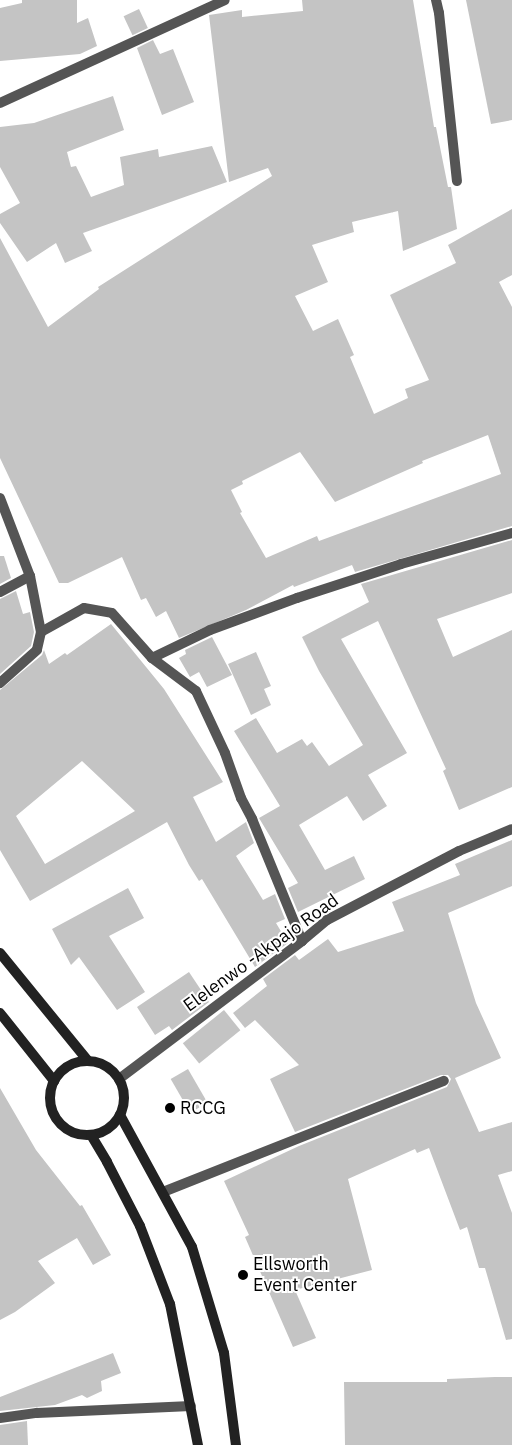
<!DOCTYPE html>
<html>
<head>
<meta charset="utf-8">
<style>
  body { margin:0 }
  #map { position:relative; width:512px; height:1445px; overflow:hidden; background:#fff; font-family:"IBM Plex Sans",sans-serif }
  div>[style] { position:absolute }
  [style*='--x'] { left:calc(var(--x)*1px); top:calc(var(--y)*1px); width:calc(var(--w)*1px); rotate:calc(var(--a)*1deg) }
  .building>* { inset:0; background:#c4c4c4; transform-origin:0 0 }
  .street>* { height:10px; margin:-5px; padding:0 5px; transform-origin:5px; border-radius:5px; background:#555 }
  .secondary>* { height:10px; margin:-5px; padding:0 5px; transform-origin:5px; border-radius:5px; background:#222 }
  .secondary>.ring { margin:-5px; padding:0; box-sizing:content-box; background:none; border:10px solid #222; border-radius:50% }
  .dots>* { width:14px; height:14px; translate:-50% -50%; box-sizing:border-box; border:2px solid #fff; border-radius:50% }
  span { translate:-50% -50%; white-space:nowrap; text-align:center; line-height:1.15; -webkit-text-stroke:4px #fff; paint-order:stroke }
  .street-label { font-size:18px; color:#000 }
  .poi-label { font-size:18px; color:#000 }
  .left { translate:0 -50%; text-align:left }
</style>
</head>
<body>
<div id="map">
  <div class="building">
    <div style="clip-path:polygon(22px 0,77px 0,77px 23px,88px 18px,97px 46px,80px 54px,0 61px,0 8px,22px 3px)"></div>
    <div style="clip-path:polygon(evenodd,302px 0,413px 0,434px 127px,436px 127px,448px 187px,451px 187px,457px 229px,403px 251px,398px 211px,352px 222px,354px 232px,312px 245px,328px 282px,295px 296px,313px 331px,338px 319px,354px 355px,350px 357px,374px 414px,408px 398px,405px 389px,429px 380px,390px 295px,456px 263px,448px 245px,512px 209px,512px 275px,499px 282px,512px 307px,512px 526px,355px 572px,352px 565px,294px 587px,293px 585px,246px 610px,179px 638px,166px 611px,156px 617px,146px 598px,141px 600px,122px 557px,68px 583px,59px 583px,0 458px,0 238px,48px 327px,99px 289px,98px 287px,272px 176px,268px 168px,229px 182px,209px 15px,242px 10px,242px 17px,303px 11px,302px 0,488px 435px,501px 474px,319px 541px,317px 536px,266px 558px,240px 513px,242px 512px,231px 490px,243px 484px,242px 481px,300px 452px,335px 502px,423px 463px,422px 461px,488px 435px)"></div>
    <div style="clip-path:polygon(466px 0,512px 0,512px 120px,491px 124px)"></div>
    <div style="left:139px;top:9px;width:21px;height:17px;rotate:65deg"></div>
    <div style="clip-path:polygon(153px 40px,160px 54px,173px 49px,194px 102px,162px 115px,137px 48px)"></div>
    <div style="clip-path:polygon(113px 96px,124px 130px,67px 152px,71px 167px,76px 166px,91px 197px,124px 185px,120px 157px,158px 149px,159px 157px,212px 146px,227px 182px,83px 233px,92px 251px,65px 263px,56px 243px,27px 262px,0 223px,0 214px,20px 203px,0 167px,0 127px,34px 123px)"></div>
    <div style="clip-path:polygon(512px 540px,512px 593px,437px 619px,453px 657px,512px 630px,512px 787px,459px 810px,443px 771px,446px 769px,378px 621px,341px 639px,407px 753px,368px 775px,387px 806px,363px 821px,347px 796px,299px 825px,325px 870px,354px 856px,365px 879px,298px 912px,288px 888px,298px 883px,259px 818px,280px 806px,234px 731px,256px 718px,277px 753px,302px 739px,307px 746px,312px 742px,329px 766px,363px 745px,319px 671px,302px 637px,369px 602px,361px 584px)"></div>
    <div style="clip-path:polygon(0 556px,4px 556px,11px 578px,0 584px)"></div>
    <div style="clip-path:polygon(16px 591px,23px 614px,30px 612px,34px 632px,31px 646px,0 674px,0 599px)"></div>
    <div style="clip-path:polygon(evenodd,111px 624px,164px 689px,223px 782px,193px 797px,216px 842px,246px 822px,254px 843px,236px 856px,263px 900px,275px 894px,285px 919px,276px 923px,288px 943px,255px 967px,202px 879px,199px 881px,189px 865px,167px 822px,30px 901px,0 850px,0 690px,42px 655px,44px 650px,49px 664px,65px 653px,67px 655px,111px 624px,82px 761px,135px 811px,45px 864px,16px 816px,82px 761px)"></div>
    <div style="clip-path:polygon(212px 637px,232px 675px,207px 687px,199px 672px,190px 677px,179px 658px,186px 654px,185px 650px)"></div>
    <div style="clip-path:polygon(256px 652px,271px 686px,264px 689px,271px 705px,251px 715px,228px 664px)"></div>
    <div style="clip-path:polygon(512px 840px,512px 886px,448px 913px,476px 1003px,501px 1058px,455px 1078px,479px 1132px,512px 1122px,512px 1171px,498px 1175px,512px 1213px,512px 1339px,506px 1340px,485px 1268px,479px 1268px,467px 1227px,460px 1230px,429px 1148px,417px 1153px,415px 1149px,348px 1179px,372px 1270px,295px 1290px,316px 1338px,293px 1347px,245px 1237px,249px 1235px,224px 1181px,299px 1146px,447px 1087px,451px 1079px,448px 1075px,441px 1075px,295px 1132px,270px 1079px,299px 1065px,255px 1020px,245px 1028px,233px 1013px,267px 986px,263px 979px,295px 955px,299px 960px,328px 939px,338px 952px,404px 931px,392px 902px,460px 875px,455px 864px)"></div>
    <div style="clip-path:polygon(128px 888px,144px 918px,109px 936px,145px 992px,117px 1010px,79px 957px,71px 965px,52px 929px)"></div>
    <div style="clip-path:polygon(189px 972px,209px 1002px,172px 1030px,169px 1026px,155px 1035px,137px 1007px)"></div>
    <div style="left:224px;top:1010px;width:26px;height:53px;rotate:51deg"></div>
    <div style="left:188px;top:1069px;width:39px;height:20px;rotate:60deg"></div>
    <div style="clip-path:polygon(0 1088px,36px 1150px,80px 1206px,82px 1205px,111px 1255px,93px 1265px,77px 1238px,38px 1261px,55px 1283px,15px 1312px,0 1320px)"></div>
    <div style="clip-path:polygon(113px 1353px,121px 1373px,101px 1381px,102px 1391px,87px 1398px,82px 1395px,55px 1405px,0 1411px,0 1397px)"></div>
    <div style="clip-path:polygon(495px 1377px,512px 1377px,512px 1445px,345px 1445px,344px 1382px,447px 1382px,447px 1379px)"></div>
    <div style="clip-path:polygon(27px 1421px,28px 1445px,0 1445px,0 1425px)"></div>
  </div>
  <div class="street">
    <div style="--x:436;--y:0;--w:13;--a:77"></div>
    <div style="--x:439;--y:13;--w:169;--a:83.9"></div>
    <div style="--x:0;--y:103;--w:247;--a:-24.6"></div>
    <div style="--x:0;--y:498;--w:84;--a:69"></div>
    <div style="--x:30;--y:576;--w:57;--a:78.9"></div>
    <div style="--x:41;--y:632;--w:18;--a:103"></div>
    <div style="--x:37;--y:650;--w:50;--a:138.3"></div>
    <div style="--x:0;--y:592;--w:34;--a:-28"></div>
    <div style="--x:41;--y:632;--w:49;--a:-29.2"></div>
    <div style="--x:84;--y:608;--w:28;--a:10"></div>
    <div style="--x:112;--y:613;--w:60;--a:48.4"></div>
    <div style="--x:152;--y:658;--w:55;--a:36.9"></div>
    <div style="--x:196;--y:691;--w:68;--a:64.9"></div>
    <div style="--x:225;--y:753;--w:48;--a:70.4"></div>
    <div style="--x:241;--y:798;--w:24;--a:62"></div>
    <div style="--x:252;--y:819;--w:132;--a:67.7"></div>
    <div style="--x:152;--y:658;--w:64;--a:-25.8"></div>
    <div style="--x:210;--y:630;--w:93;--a:-20.2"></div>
    <div style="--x:297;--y:598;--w:109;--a:-18.1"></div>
    <div style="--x:401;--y:564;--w:115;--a:-15.6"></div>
    <div style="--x:119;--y:1079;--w:229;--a:-37"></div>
    <div style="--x:302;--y:941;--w:33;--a:-40"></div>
    <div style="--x:327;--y:920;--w:149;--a:-27.6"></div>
    <div style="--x:459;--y:851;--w:57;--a:-22.5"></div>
    <div style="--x:163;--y:1192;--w:302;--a:-21.6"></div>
    <div style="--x:0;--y:1418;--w:37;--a:-8"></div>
    <div style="--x:37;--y:1413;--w:154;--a:-2.6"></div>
  </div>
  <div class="secondary">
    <div style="--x:0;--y:953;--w:139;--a:50.8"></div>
    <div style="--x:0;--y:1013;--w:87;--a:51.5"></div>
    <div class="ring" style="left:50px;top:1061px;width:64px;height:64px"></div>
    <div style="--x:120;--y:1115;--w:150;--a:61.4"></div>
    <div style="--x:192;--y:1247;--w:111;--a:73.2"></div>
    <div style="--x:224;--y:1353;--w:93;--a:82.6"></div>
    <div style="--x:91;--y:1135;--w:31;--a:59"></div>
    <div style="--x:107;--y:1162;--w:72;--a:62.7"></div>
    <div style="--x:140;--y:1226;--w:84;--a:69"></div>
    <div style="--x:170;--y:1304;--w:144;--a:78.8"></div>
  </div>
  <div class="dots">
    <div style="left:170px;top:1108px;background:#000"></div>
    <div style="left:243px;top:1275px;background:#000"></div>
  </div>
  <div class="street-label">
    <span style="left:261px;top:953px;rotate:-36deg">Elelenwo -Akpajo Road</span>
  </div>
  <div class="poi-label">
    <span class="left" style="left:180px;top:1108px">RCCG</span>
    <span class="left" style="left:253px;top:1275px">Ellsworth<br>Event Center</span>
  </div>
</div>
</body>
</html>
